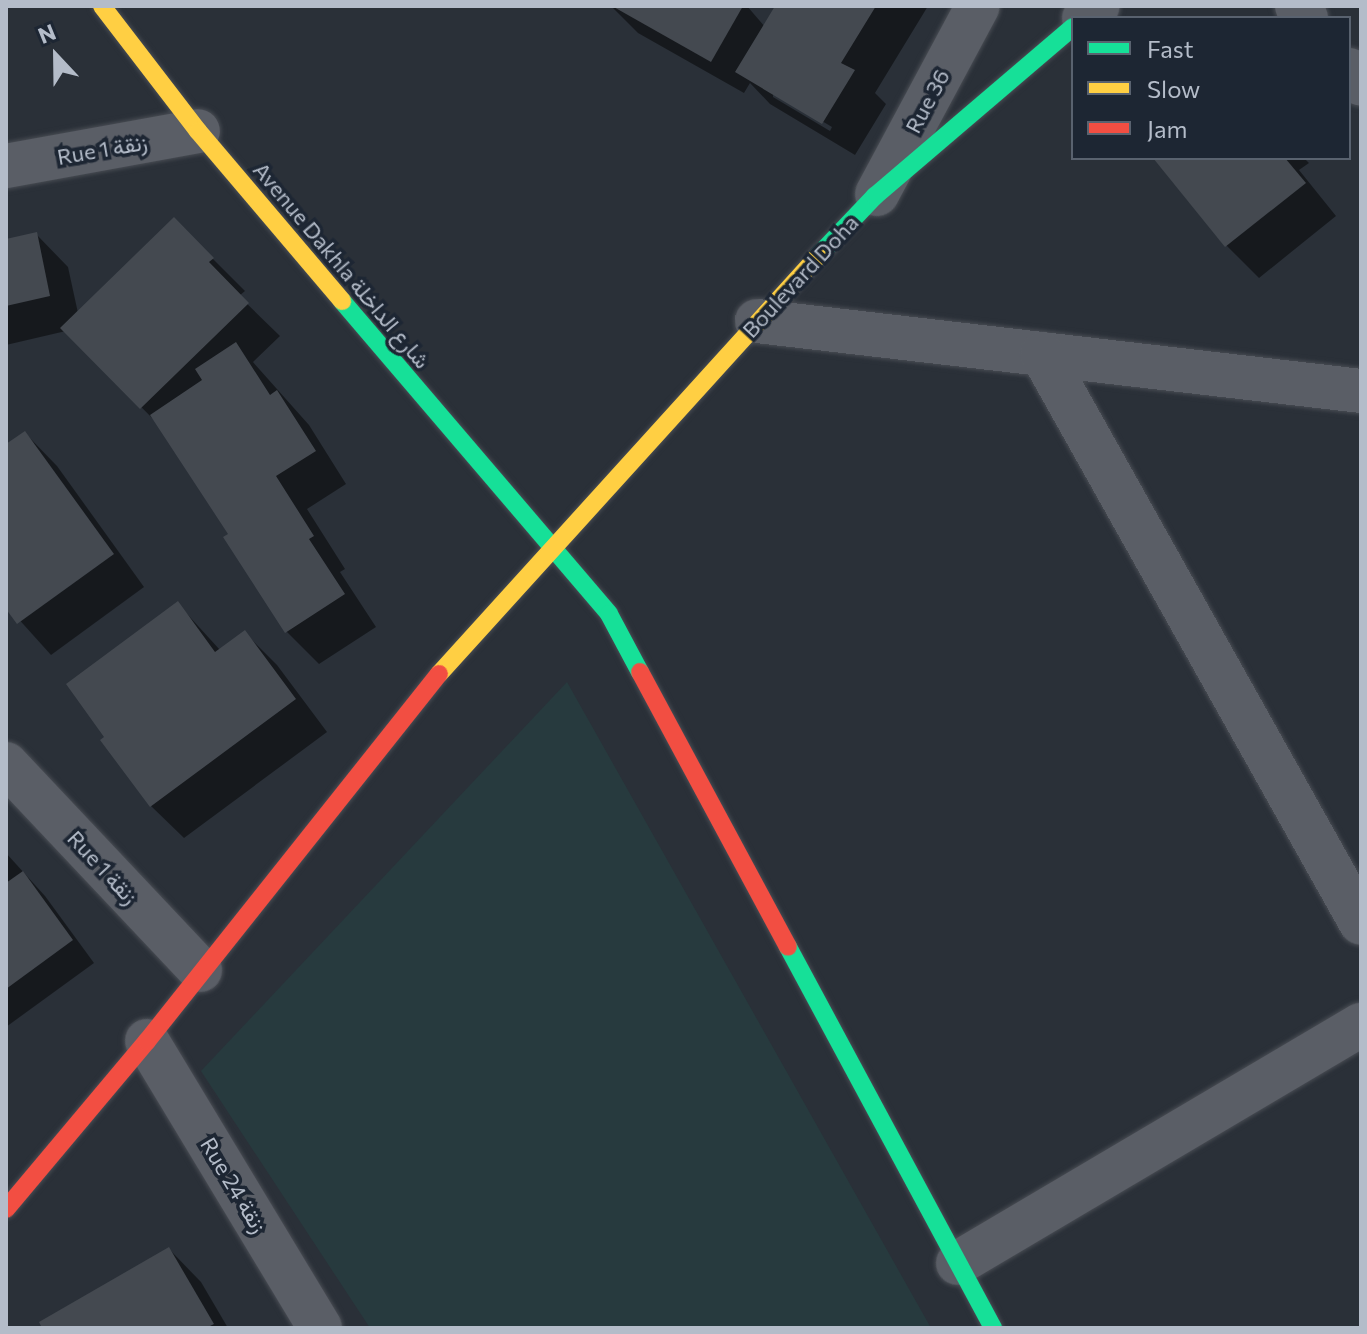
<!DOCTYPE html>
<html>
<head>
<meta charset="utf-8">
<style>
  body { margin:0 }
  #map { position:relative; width:1367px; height:1334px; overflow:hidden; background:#2a3038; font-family:Commissioner,Vazirmatn,sans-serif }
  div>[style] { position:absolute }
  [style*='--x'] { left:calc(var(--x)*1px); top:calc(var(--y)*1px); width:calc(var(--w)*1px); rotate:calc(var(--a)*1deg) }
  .green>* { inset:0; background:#273a3e }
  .shadow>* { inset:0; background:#0007 }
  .building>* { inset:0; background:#444950 }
  .roads { filter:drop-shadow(0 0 2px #484c53) drop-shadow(0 0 2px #484c53) }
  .street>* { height:44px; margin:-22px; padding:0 22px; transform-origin:22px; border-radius:22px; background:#5a5e66 }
  .fast>* { height:18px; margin:-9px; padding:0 9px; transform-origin:9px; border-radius:9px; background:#16e098 }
  .slow>* { height:18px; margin:-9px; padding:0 9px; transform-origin:9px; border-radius:9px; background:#ffcf43 }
  .jam>* { height:18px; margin:-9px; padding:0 9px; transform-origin:9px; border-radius:9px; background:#f24e42 }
  span { translate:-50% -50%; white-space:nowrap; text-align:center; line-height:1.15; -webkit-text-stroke:7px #1d2633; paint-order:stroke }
  .street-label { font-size:22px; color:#b4bcc9 }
  .frame { position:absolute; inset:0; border:8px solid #b4bcc9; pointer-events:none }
  .legend { position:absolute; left:1071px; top:16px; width:280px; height:144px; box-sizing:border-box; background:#1d2633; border:2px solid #59626f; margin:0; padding:10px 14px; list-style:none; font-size:24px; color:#b4bcc9 }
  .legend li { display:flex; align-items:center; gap:16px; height:40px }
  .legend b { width:40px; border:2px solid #59626f }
  .north { position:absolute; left:16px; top:16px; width:80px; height:80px; -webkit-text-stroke:6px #1d2633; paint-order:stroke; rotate:338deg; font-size:22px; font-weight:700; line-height:32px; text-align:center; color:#b4bcc9 }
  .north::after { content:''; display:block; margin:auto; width:28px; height:36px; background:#b4bcc9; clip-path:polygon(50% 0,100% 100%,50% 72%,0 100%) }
</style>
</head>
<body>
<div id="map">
  <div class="green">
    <div style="clip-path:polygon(567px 682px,931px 1328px,370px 1328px,201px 1071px)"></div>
  </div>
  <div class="shadow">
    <div style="clip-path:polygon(evenodd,611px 6px,747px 6px,765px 27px,778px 6px,928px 6px,875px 93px,886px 104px,855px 155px,770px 104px,750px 83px,744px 93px,638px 33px,611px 6px,773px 92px,832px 127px,830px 131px,773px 97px,773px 92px)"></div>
    <div style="clip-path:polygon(1156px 158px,1304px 158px,1309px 163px,1299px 170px,1336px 216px,1259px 278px,1227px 246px)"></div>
    <div style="clip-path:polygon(174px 220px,245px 291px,239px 296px,280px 336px,253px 362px,309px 425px,346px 484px,307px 509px,345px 569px,340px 572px,376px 627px,319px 664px,287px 632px,231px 535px,159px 425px,66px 331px,6px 345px,6px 241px,36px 234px,68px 267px,78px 313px)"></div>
    <div style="clip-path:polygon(25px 433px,57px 466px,144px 587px,51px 655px,6px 605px,6px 447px)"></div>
    <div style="clip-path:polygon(178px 604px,220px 650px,245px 633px,277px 665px,327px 732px,184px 838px,151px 806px)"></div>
    <div style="clip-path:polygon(6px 853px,45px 896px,94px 963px,6px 1027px)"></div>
    <div style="clip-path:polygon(169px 1249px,201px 1282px,228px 1328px,44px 1328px)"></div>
  </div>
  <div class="building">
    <div style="clip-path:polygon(612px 6px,743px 6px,711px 62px)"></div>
    <div style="clip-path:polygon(775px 6px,876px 6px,841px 63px,855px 70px,822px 124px,735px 72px)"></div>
    <div style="clip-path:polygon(1153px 158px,1285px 158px,1306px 183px,1225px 247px)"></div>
    <div style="clip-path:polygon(174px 217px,214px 258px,209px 262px,249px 303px,140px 409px,60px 328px)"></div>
    <div style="clip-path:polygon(37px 232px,50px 296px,6px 306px,6px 239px)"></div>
    <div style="clip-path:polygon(236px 342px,270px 395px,277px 390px,316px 451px,276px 476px,314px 536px,309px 539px,345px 594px,285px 633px,223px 537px,228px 534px,150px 415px,202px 380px,195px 369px)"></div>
    <div style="clip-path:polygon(25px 431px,114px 554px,17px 624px,6px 609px,6px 444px)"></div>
    <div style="clip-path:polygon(178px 601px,215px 652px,245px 630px,296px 699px,150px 807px,100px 740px,104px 737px,66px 684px)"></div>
    <div style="clip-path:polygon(23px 871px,73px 940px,6px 989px,6px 883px)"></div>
    <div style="clip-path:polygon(169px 1247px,214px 1324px,206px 1328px,42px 1328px,39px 1322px)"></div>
  </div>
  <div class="roads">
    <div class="street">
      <div style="--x:1297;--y:6;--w:15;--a:53"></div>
      <div style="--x:1084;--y:18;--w:18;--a:-41"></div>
      <div style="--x:1349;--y:70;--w:18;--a:49"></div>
      <div style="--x:6;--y:166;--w:195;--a:-10.3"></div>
      <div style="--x:877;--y:194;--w:213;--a:-61.8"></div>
      <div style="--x:757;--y:321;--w:608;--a:6.61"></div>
      <div style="--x:1042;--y:354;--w:652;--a:60.72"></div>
      <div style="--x:6;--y:764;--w:283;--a:46.7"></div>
      <div style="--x:147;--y:1041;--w:335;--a:58.9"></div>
      <div style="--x:958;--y:1263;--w:468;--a:-30.6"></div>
    </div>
    <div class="fast">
      <div style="--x:818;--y:256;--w:83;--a:-46.5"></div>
      <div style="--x:875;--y:196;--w:260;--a:-40.5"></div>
      <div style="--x:342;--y:301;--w:411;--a:49.5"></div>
      <div style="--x:609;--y:614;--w:66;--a:61.9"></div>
      <div style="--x:788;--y:947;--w:433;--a:61.7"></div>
    </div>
    <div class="slow">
      <div style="--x:102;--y:6;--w:158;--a:52.5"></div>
      <div style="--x:198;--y:131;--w:223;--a:49.7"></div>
      <div style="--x:439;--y:674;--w:564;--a:-47.8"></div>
    </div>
    <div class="jam">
      <div style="--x:640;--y:672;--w:312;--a:61.7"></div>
      <div style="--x:6;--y:1209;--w:219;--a:-50"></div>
      <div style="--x:147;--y:1041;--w:469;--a:-51.5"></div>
    </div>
  </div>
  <div class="street-label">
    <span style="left:927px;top:101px;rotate:-62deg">Rue 36</span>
    <span style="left:102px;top:149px;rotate:-10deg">Rue 1 زنقة</span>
    <span style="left:342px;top:265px;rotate:50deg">Avenue Dakhla شارع الداخلة</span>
    <span style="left:800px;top:276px;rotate:-47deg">Boulevard Doha</span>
    <span style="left:103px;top:867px;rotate:47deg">Rue 1 زنقة</span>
    <span style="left:234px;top:1185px;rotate:59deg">Rue 24 زنقة</span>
  </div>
  <div class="frame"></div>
  <ul class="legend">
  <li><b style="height:10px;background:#16e098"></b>Fast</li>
  <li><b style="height:10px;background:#ffcf43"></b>Slow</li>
  <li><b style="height:10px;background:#f24e42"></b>Jam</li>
  </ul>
  <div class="north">N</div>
</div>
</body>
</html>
